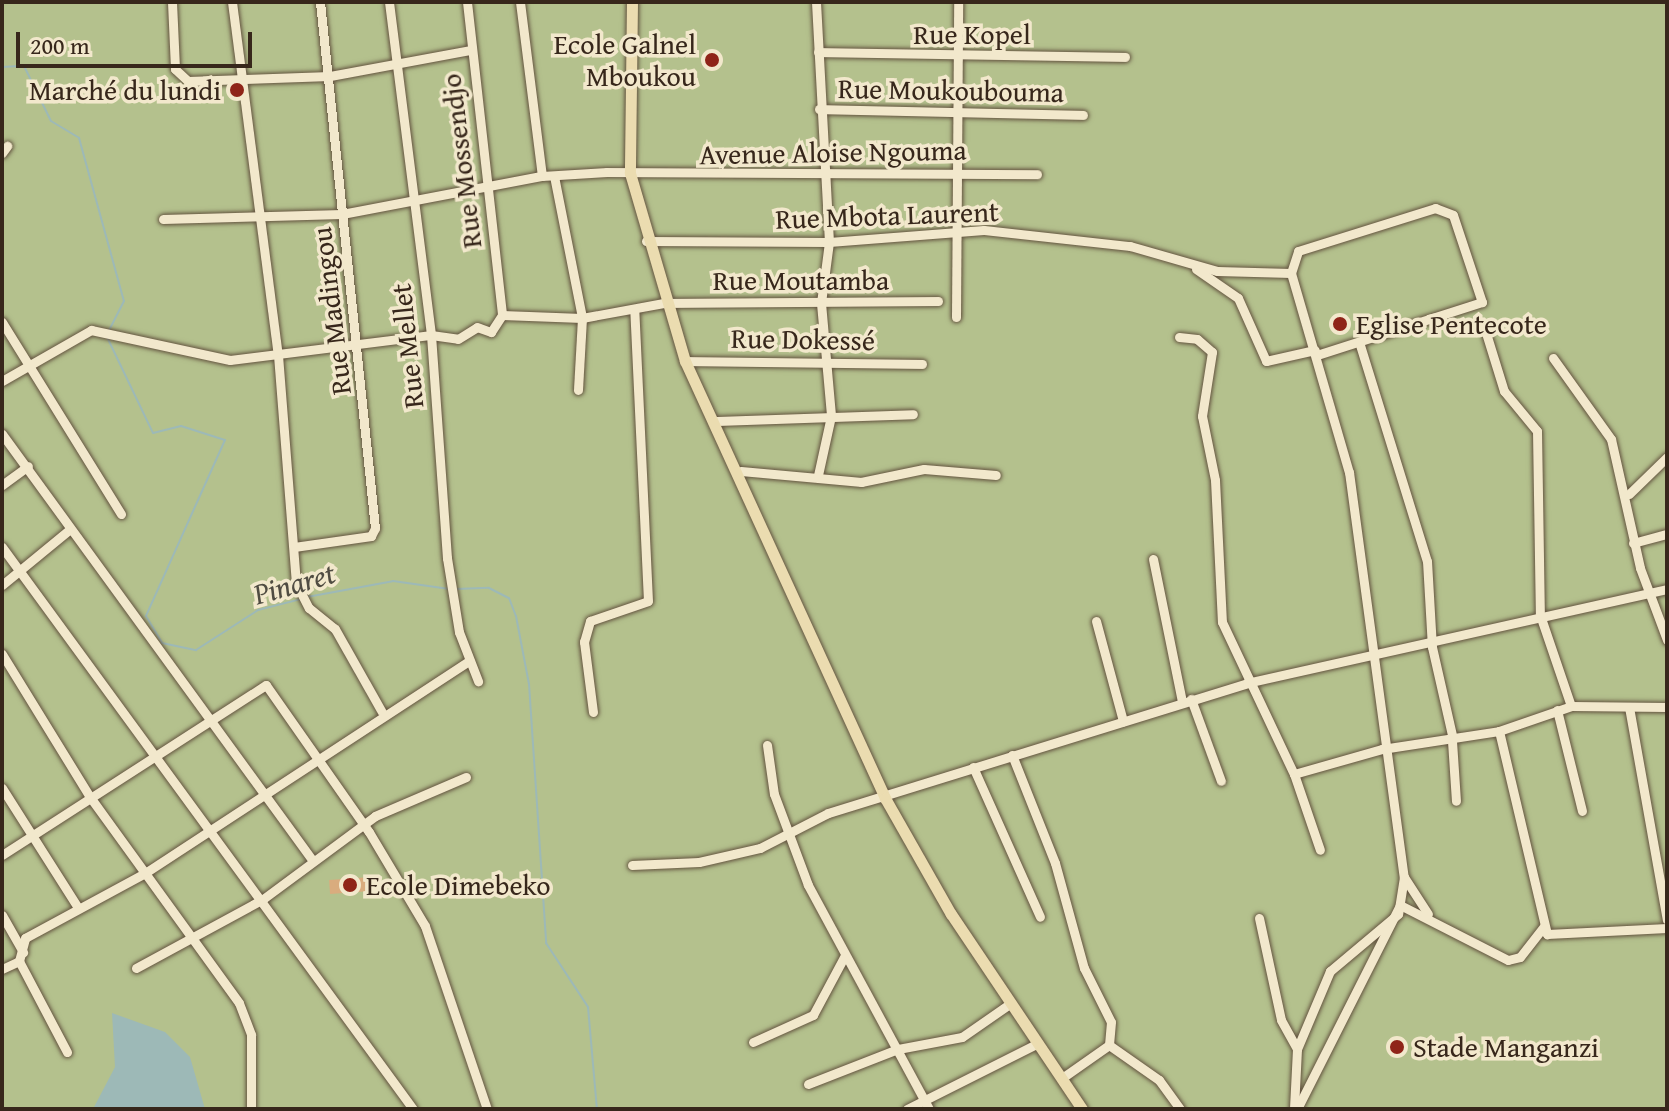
<!DOCTYPE html>
<html>
<head>
<meta charset="utf-8">
<style>
  body { margin:0 }
  #map { position:relative; width:1669px; height:1111px; overflow:hidden; background:#ebdcb0; font-family:"Gentium Book Plus",serif }
  div>[style] { position:absolute }
  [style*='--x'] { left:calc(var(--x)*1px); top:calc(var(--y)*1px); width:calc(var(--w)*1px); rotate:calc(var(--a)*1deg) }
  .green>* { inset:0; background:#b4c18d; transform-origin:0 0 }
  .water>* { inset:0; background:#9db9b7 }
  .stream>* { height:2px; margin:-1px; padding:0 1px; transform-origin:1px; border-radius:1px; background:#9db9b7 }
  .building>* { inset:0; background:#d9ac7e; transform-origin:0 0 }
  .roads { filter:drop-shadow(0 0 2px #645440) drop-shadow(0 0 2px #645440) }
  .minor>* { height:9px; margin:-4.5px; padding:0 4.5px; transform-origin:4.5px; border-radius:4.5px; background:#f2e8cc }
  .major>* { height:11px; margin:-5.5px; padding:0 5.5px; transform-origin:5.5px; border-radius:5.5px; background:#ebdcb0 }
  .dots>* { width:22px; height:22px; translate:-50% -50%; box-sizing:border-box; border:4px solid #f2e8cc; border-radius:50% }
  span { translate:-50% -50%; white-space:nowrap; text-align:center; line-height:1.15; -webkit-text-stroke:7px #f2e8cc; paint-order:stroke }
  .street-label { font-size:28px; color:#37271b }
  .poi-label { font-size:28px; color:#37271b }
  .right { translate:-100% -50%; text-align:right }
  .left { translate:0 -50%; text-align:left }
  .water-label { font-size:30px; color:#504c42; font-style:italic }
  .frame { position:absolute; inset:0; border:4px solid #37271b; pointer-events:none }
  .scale { position:absolute; left:16px; top:32px; width:236px; height:36px; box-sizing:border-box; border:4px solid #37271b; border-top:0; padding-left:10px; font-size:24px; line-height:28px; white-space:nowrap; color:#37271b; -webkit-text-stroke:6px #f2e8cc; paint-order:stroke }
</style>
</head>
<body>
<div id="map">
  <div class="green">
    <div style="left:2px;top:2px;width:1665px;height:1107px"></div>
  </div>
  <div class="water">
    <div style="clip-path:polygon(112px 1013px,165px 1032px,190px 1057px,205px 1109px,93px 1109px,115px 1067px)"></div>
  </div>
  <div class="stream">
    <div style="--x:2;--y:67;--w:22;--a:-3"></div>
    <div style="--x:24;--y:66;--w:61;--a:63.9"></div>
    <div style="--x:51;--y:121;--w:33;--a:31"></div>
    <div style="--x:79;--y:138;--w:169;--a:74.6"></div>
    <div style="--x:124;--y:301;--w:34;--a:117"></div>
    <div style="--x:107;--y:337;--w:106;--a:64.4"></div>
    <div style="--x:153;--y:433;--w:29;--a:-14"></div>
    <div style="--x:181;--y:426;--w:46;--a:17.7"></div>
    <div style="--x:225;--y:440;--w:193;--a:114.2"></div>
    <div style="--x:146;--y:616;--w:31;--a:59"></div>
    <div style="--x:162;--y:643;--w:35;--a:12"></div>
    <div style="--x:196;--y:650;--w:74;--a:-32.8"></div>
    <div style="--x:258;--y:610;--w:44;--a:-14.3"></div>
    <div style="--x:456;--y:589;--w:33;--a:-2"></div>
    <div style="--x:489;--y:588;--w:22;--a:27"></div>
    <div style="--x:509;--y:598;--w:19;--a:69"></div>
    <div style="--x:516;--y:616;--w:69;--a:79.2"></div>
    <div style="--x:529;--y:684;--w:260;--a:86.2"></div>
    <div style="--x:546;--y:943;--w:77;--a:56.7"></div>
    <div style="--x:588;--y:1007;--w:102;--a:85"></div>
    <div style="--x:307;--y:597;--w:87;--a:-10.5"></div>
    <div style="--x:393;--y:581;--w:57;--a:8.1"></div>
  </div>
  <div class="building">
    <div style="left:371px;top:877px;width:14px;height:42px;rotate:86deg"></div>
  </div>
  <div class="roads">
    <div class="minor">
      <div style="--x:172;--y:2;--w:67;--a:87.4"></div>
      <div style="--x:175;--y:69;--w:18;--a:43"></div>
      <div style="--x:188;--y:81;--w:142;--a:-2"></div>
      <div style="--x:330;--y:76;--w:142;--a:-10.5"></div>
      <div style="--x:232;--y:2;--w:356;--a:82.6"></div>
      <div style="--x:278;--y:355;--w:229;--a:85.5"></div>
      <div style="--x:296;--y:583;--w:28;--a:63"></div>
      <div style="--x:309;--y:608;--w:33;--a:39"></div>
      <div style="--x:335;--y:629;--w:95;--a:60.5"></div>
      <div style="--x:389;--y:2;--w:336;--a:82.8"></div>
      <div style="--x:431;--y:335;--w:224;--a:85.9"></div>
      <div style="--x:447;--y:558;--w:75;--a:80.8"></div>
      <div style="--x:459;--y:632;--w:53;--a:68.8"></div>
      <div style="--x:467;--y:2;--w:315;--a:83.6"></div>
      <div style="--x:520;--y:2;--w:175;--a:82.8"></div>
      <div style="--x:816;--y:2;--w:240;--a:86.9"></div>
      <div style="--x:829;--y:242;--w:62;--a:97.5"></div>
      <div style="--x:821;--y:303;--w:113;--a:84.9"></div>
      <div style="--x:831;--y:416;--w:60;--a:102.4"></div>
      <div style="--x:818;--y:52;--w:307;--a:0.9"></div>
      <div style="--x:819;--y:109;--w:264;--a:1.3"></div>
      <div style="--x:2;--y:153;--w:9;--a:-54"></div>
      <div style="--x:554;--y:176;--w:145;--a:78.8"></div>
      <div style="--x:582;--y:318;--w:72;--a:93.2"></div>
      <div style="--x:163;--y:219;--w:179;--a:-1.6"></div>
      <div style="--x:342;--y:214;--w:204;--a:-10.8"></div>
      <div style="--x:542;--y:176;--w:65;--a:-3.5"></div>
      <div style="--x:607;--y:172;--w:430;--a:0.3"></div>
      <div style="--x:646;--y:241;--w:183;--a:0.3"></div>
      <div style="--x:829;--y:242;--w:155;--a:-4.4"></div>
      <div style="--x:984;--y:230;--w:147;--a:6.3"></div>
      <div style="--x:1130;--y:246;--w:91;--a:16"></div>
      <div style="--x:1217;--y:271;--w:74;--a:1.5"></div>
      <div style="--x:1291;--y:273;--w:23;--a:-72"></div>
      <div style="--x:1298;--y:251;--w:144;--a:-17.4"></div>
      <div style="--x:1435;--y:208;--w:19;--a:21"></div>
      <div style="--x:1453;--y:215;--w:92;--a:71.6"></div>
      <div style="--x:1482;--y:302;--w:173;--a:162.2"></div>
      <div style="--x:1196;--y:269;--w:51;--a:34.6"></div>
      <div style="--x:1238;--y:298;--w:69;--a:66"></div>
      <div style="--x:1266;--y:361;--w:50;--a:-12.7"></div>
      <div style="--x:1291;--y:273;--w:207;--a:73.8"></div>
      <div style="--x:1349;--y:472;--w:409;--a:82.3"></div>
      <div style="--x:1404;--y:877;--w:37;--a:99"></div>
      <div style="--x:1398;--y:914;--w:89;--a:140"></div>
      <div style="--x:1330;--y:971;--w:85;--a:112.9"></div>
      <div style="--x:956;--y:317;--w:315;--a:-89.6"></div>
      <div style="--x:2;--y:322;--w:226;--a:58.2"></div>
      <div style="--x:1486;--y:333;--w:61;--a:72.8"></div>
      <div style="--x:1504;--y:391;--w:52;--a:50.5"></div>
      <div style="--x:1537;--y:431;--w:184;--a:89.1"></div>
      <div style="--x:1540;--y:615;--w:96;--a:71.2"></div>
      <div style="--x:1179;--y:337;--w:18;--a:6"></div>
      <div style="--x:1197;--y:339;--w:20;--a:41"></div>
      <div style="--x:1212;--y:352;--w:65;--a:98.9"></div>
      <div style="--x:1202;--y:416;--w:65;--a:78.5"></div>
      <div style="--x:1215;--y:480;--w:142;--a:87.2"></div>
      <div style="--x:1222;--y:622;--w:168;--a:64.7"></div>
      <div style="--x:1294;--y:774;--w:80;--a:71.1"></div>
      <div style="--x:1360;--y:345;--w:226;--a:72.8"></div>
      <div style="--x:1427;--y:561;--w:86;--a:86.7"></div>
      <div style="--x:1432;--y:647;--w:90;--a:77.2"></div>
      <div style="--x:1553;--y:358;--w:100;--a:54.4"></div>
      <div style="--x:1611;--y:439;--w:132;--a:77.3"></div>
      <div style="--x:1640;--y:568;--w:77;--a:69.4"></div>
      <div style="--x:685;--y:361;--w:237;--a:0.7"></div>
      <div style="--x:2;--y:381;--w:103;--a:-29.8"></div>
      <div style="--x:91;--y:330;--w:142;--a:12.2"></div>
      <div style="--x:230;--y:360;--w:203;--a:-7.1"></div>
      <div style="--x:431;--y:335;--w:27;--a:8"></div>
      <div style="--x:458;--y:339;--w:22;--a:-32"></div>
      <div style="--x:477;--y:327;--w:15;--a:20"></div>
      <div style="--x:491;--y:332;--w:20;--a:-57"></div>
      <div style="--x:502;--y:315;--w:80;--a:2.1"></div>
      <div style="--x:582;--y:318;--w:83;--a:-10.4"></div>
      <div style="--x:664;--y:303;--w:274;--a:-0.4"></div>
      <div style="--x:717;--y:421;--w:196;--a:-2"></div>
      <div style="--x:2;--y:434;--w:528;--a:53.93"></div>
      <div style="--x:741;--y:471;--w:121;--a:5.2"></div>
      <div style="--x:861;--y:482;--w:64;--a:-11.7"></div>
      <div style="--x:924;--y:469;--w:72;--a:4.8"></div>
      <div style="--x:2;--y:485;--w:32;--a:-36"></div>
      <div style="--x:1629;--y:494;--w:53;--a:-44.2"></div>
      <div style="--x:1633;--y:543;--w:35;--a:-15"></div>
      <div style="--x:2;--y:547;--w:696;--a:53.82"></div>
      <div style="--x:294;--y:547;--w:78;--a:-8.1"></div>
      <div style="--x:371;--y:536;--w:9;--a:-63"></div>
      <div style="--x:375;--y:528;--w:529;--a:-95.97"></div>
      <div style="--x:1153;--y:559;--w:146;--a:78.5"></div>
      <div style="--x:2;--y:585;--w:87;--a:-39.4"></div>
      <div style="--x:1096;--y:621;--w:104;--a:74.9"></div>
      <div style="--x:2;--y:654;--w:168;--a:58.4"></div>
      <div style="--x:90;--y:797;--w:254;--a:54.1"></div>
      <div style="--x:239;--y:1003;--w:34;--a:69"></div>
      <div style="--x:251;--y:1035;--w:74;--a:90"></div>
      <div style="--x:1191;--y:699;--w:87;--a:69.9"></div>
      <div style="--x:1629;--y:707;--w:216;--a:79.9"></div>
      <div style="--x:1557;--y:710;--w:104;--a:76.1"></div>
      <div style="--x:593;--y:712;--w:71;--a:-97.3"></div>
      <div style="--x:584;--y:642;--w:22;--a:-74"></div>
      <div style="--x:590;--y:621;--w:61;--a:-19"></div>
      <div style="--x:648;--y:601;--w:292;--a:-92.7"></div>
      <div style="--x:1499;--y:731;--w:209;--a:76.7"></div>
      <div style="--x:1547;--y:934;--w:120;--a:-2.9"></div>
      <div style="--x:1452;--y:741;--w:60;--a:86.2"></div>
      <div style="--x:767;--y:745;--w:49;--a:81.9"></div>
      <div style="--x:774;--y:794;--w:97;--a:69.5"></div>
      <div style="--x:808;--y:885;--w:255;--a:61.6"></div>
      <div style="--x:1012;--y:755;--w:116;--a:68.3"></div>
      <div style="--x:1055;--y:863;--w:109;--a:74.6"></div>
      <div style="--x:1084;--y:968;--w:60;--a:63.4"></div>
      <div style="--x:1111;--y:1022;--w:23;--a:95"></div>
      <div style="--x:973;--y:767;--w:164;--a:65.9"></div>
      <div style="--x:1294;--y:774;--w:91;--a:-15.9"></div>
      <div style="--x:1382;--y:749;--w:118;--a:-8.7"></div>
      <div style="--x:1499;--y:731;--w:76;--a:-19.1"></div>
      <div style="--x:1571;--y:706;--w:96;--a:0.6"></div>
      <div style="--x:2;--y:788;--w:140;--a:57.6"></div>
      <div style="--x:2;--y:855;--w:314;--a:-32.8"></div>
      <div style="--x:266;--y:685;--w:179;--a:55"></div>
      <div style="--x:369;--y:832;--w:109;--a:59.2"></div>
      <div style="--x:425;--y:926;--w:193;--a:71.3"></div>
      <div style="--x:632;--y:865;--w:67;--a:-2.6"></div>
      <div style="--x:699;--y:862;--w:63;--a:-12.9"></div>
      <div style="--x:760;--y:848;--w:76;--a:-27.2"></div>
      <div style="--x:828;--y:813;--w:439;--a:-17.2"></div>
      <div style="--x:1247;--y:683;--w:430;--a:-12.6"></div>
      <div style="--x:1404;--y:877;--w:44;--a:57"></div>
      <div style="--x:2;--y:915;--w:43;--a:60.4"></div>
      <div style="--x:1259;--y:918;--w:104;--a:77.8"></div>
      <div style="--x:1281;--y:1020;--w:33;--a:61"></div>
      <div style="--x:1297;--y:1049;--w:60;--a:92.9"></div>
      <div style="--x:19;--y:961;--w:103;--a:62.2"></div>
      <div style="--x:136;--y:968;--w:145;--a:-28.5"></div>
      <div style="--x:263;--y:899;--w:139;--a:-36.5"></div>
      <div style="--x:375;--y:816;--w:99;--a:-23.2"></div>
      <div style="--x:2;--y:969;--w:19;--a:-25"></div>
      <div style="--x:19;--y:961;--w:24;--a:-75"></div>
      <div style="--x:25;--y:938;--w:136;--a:-28.4"></div>
      <div style="--x:145;--y:873;--w:387;--a:-33.2"></div>
      <div style="--x:753;--y:1042;--w:66;--a:-24.2"></div>
      <div style="--x:813;--y:1015;--w:66;--a:-61.9"></div>
      <div style="--x:1062;--y:1078;--w:57;--a:-35.1"></div>
      <div style="--x:1109;--y:1045;--w:61;--a:35"></div>
      <div style="--x:1159;--y:1080;--w:36;--a:54"></div>
      <div style="--x:808;--y:1084;--w:97;--a:-21.3"></div>
      <div style="--x:898;--y:1049;--w:65;--a:-10.6"></div>
      <div style="--x:962;--y:1037;--w:60;--a:-34.8"></div>
      <div style="--x:907;--y:1109;--w:147;--a:-26.7"></div>
      <div style="--x:1297;--y:1109;--w:229;--a:-63.2"></div>
      <div style="--x:1400;--y:905;--w:121;--a:27"></div>
      <div style="--x:1508;--y:960;--w:12;--a:-14"></div>
      <div style="--x:1520;--y:957;--w:39;--a:-52"></div>
    </div>
    <div class="major">
      <div style="--x:632;--y:2;--w:171;--a:90.7"></div>
      <div style="--x:630;--y:173;--w:196;--a:73.7"></div>
      <div style="--x:685;--y:361;--w:481;--a:65.4"></div>
      <div style="--x:885;--y:798;--w:133;--a:60.4"></div>
      <div style="--x:951;--y:914;--w:235;--a:56.1"></div>
    </div>
  </div>
  <div class="dots">
    <div style="left:712px;top:60px;background:#8f2418"></div>
    <div style="left:237px;top:90px;background:#8f2418"></div>
    <div style="left:1340px;top:324px;background:#8f2418"></div>
    <div style="left:350px;top:885px;background:#8f2418"></div>
    <div style="left:1397px;top:1047px;background:#8f2418"></div>
  </div>
  <div class="street-label">
    <span style="left:972px;top:34px">Rue Kopel</span>
    <span style="left:951px;top:90px;rotate:1deg">Rue Moukoubouma</span>
    <span style="left:833px;top:152px;rotate:-1deg">Avenue Aloise Ngouma</span>
    <span style="left:461px;top:161px;rotate:-97deg">Rue Mossendjo</span>
    <span style="left:887px;top:215px;rotate:-2deg">Rue Mbota Laurent</span>
    <span style="left:801px;top:280px">Rue Moutamba</span>
    <span style="left:331px;top:311px;rotate:-97deg">Rue Madingou</span>
    <span style="left:803px;top:339px;rotate:1deg">Rue Dokessé</span>
    <span style="left:407px;top:346px;rotate:-96deg">Rue Mellet</span>
  </div>
  <div class="poi-label">
    <span class="right" style="left:696px;top:60px">Ecole Galnel<br>Mboukou</span>
    <span class="right" style="left:221px;top:90px">Marché du lundi</span>
    <span class="left" style="left:1356px;top:324px">Eglise Pentecote</span>
    <span class="left" style="left:366px;top:885px">Ecole Dimebeko</span>
    <span class="left" style="left:1413px;top:1047px">Stade Manganzi</span>
  </div>
  <div class="water-label">
    <span style="left:294px;top:583px;rotate:-16deg">Pinaret</span>
  </div>
  <div class="frame"></div>
  <div class="scale">200 m</div>
</div>
</body>
</html>
